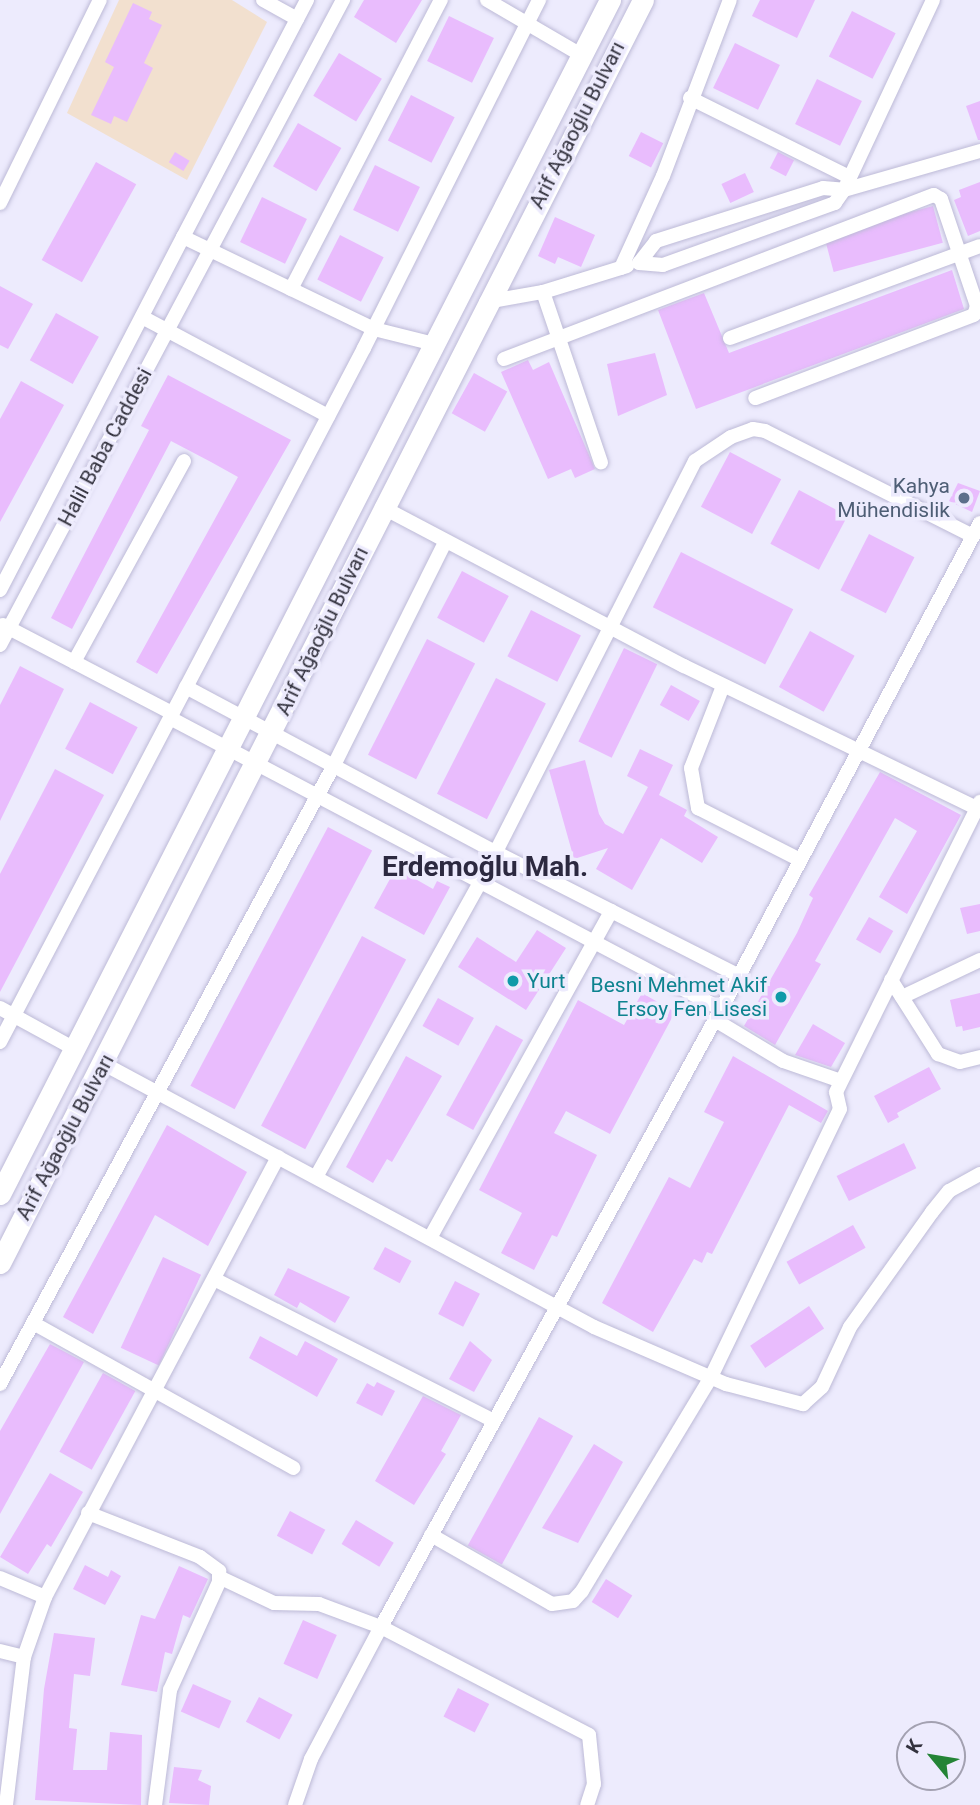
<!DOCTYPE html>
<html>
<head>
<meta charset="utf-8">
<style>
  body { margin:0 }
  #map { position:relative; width:980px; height:1805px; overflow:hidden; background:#edebfd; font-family:Roboto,sans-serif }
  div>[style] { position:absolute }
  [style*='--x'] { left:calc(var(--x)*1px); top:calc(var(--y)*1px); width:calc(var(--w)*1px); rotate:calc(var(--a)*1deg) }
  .education>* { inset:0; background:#f2e0cf }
  .building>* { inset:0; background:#e9bcfd; transform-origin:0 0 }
  .roads { filter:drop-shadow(0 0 2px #bdbad7) drop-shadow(0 0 2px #bdbad7) }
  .minor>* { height:14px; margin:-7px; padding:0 7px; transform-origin:7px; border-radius:7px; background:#fff }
  .highway>* { height:21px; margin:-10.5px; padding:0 10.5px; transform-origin:10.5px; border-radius:10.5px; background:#fff }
  .dots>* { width:19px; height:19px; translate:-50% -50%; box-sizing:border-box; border:4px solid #edebfd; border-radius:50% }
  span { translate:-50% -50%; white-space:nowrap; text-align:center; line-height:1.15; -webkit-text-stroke:7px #edebfd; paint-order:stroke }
  .street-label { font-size:21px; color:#33323e }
  .service-label { font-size:21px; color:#4e5e75 }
  .right { translate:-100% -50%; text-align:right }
  .culture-label { font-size:21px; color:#0d838f }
  .left { translate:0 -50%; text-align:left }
  .district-label { font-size:28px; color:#2c2940; font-weight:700 }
  .north { position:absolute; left:896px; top:1721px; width:70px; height:70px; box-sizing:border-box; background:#edebfd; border:2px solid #a3a1b1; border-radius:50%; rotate:300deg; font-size:19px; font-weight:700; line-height:28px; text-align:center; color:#33323e }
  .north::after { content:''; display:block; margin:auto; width:24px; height:32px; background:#248436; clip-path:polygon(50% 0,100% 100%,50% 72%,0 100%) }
</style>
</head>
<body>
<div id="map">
  <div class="education">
    <div style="clip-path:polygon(119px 0,232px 0,267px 22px,187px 180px,67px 113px)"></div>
  </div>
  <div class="building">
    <div style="clip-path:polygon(364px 0,422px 0,396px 43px,354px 17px)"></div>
    <div style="clip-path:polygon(760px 0,815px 0,797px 38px,752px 16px)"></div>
    <div style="clip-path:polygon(133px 3px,152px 12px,149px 19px,162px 25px,144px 63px,153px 68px,127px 122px,114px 116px,111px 124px,91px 115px,114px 67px,105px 62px)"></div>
    <div style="left:852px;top:11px;width:49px;height:51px;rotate:27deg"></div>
    <div style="left:449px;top:16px;width:50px;height:50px;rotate:26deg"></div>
    <div style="left:735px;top:43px;width:50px;height:50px;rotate:26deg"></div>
    <div style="left:339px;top:53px;width:50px;height:50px;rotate:31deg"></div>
    <div style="left:817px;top:79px;width:50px;height:50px;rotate:26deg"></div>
    <div style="left:411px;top:95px;width:49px;height:51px;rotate:27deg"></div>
    <div style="clip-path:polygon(980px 101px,980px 140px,978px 140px,966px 106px)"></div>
    <div style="left:298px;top:123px;width:50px;height:50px;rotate:30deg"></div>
    <div style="left:641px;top:132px;width:25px;height:27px;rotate:27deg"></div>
    <div style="left:175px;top:152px;width:17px;height:12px;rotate:31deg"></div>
    <div style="left:778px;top:152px;width:18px;height:18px;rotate:27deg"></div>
    <div style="left:96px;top:162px;width:46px;height:112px;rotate:29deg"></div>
    <div style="left:375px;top:165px;width:50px;height:50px;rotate:26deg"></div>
    <div style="left:745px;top:173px;width:21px;height:26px;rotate:65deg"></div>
    <div style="clip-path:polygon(980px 182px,980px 231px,968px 236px,954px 200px,961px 197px,959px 190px)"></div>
    <div style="left:262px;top:197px;width:50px;height:50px;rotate:26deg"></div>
    <div style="left:933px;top:206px;width:38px;height:113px;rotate:75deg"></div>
    <div style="clip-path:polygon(555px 217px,595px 235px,581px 267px,558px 257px,555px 264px,538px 256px)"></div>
    <div style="left:340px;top:235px;width:49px;height:50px;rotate:27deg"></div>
    <div style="clip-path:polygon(952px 270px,964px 309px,696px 409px,658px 310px,704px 293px,729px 353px)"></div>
    <div style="clip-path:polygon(0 286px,33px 304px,8px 349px,0 345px)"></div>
    <div style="left:56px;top:313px;width:49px;height:54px;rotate:29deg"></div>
    <div style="clip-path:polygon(655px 353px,667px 395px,618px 416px,607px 364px)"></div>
    <div style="clip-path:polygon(528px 360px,533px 370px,549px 362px,595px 469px,575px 478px,571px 469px,548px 479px,501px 372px)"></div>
    <div style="left:474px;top:373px;width:38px;height:46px;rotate:29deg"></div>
    <div style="clip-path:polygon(168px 375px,291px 440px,157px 674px,136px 662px,238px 477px,211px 462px,171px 441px,72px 629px,51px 618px,149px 430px,141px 426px)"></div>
    <div style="clip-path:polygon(21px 381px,64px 405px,0 522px,0 419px)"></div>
    <div style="left:730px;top:452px;width:58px;height:62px;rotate:28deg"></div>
    <div style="clip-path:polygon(958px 483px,980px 491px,972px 512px,949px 501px)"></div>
    <div style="left:799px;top:490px;width:55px;height:61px;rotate:28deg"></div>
    <div style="left:869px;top:534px;width:51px;height:63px;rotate:27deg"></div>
    <div style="left:681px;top:552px;width:126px;height:62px;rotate:27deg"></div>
    <div style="left:462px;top:571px;width:53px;height:53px;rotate:28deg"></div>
    <div style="left:531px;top:610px;width:56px;height:52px;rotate:27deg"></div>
    <div style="left:810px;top:631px;width:51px;height:64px;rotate:29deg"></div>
    <div style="left:427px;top:639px;width:54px;height:130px;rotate:27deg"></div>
    <div style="left:624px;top:648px;width:37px;height:104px;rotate:26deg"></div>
    <div style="clip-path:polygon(20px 666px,64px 689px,0 821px,0 705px)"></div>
    <div style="left:496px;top:678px;width:56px;height:130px;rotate:27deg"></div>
    <div style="left:671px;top:685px;width:33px;height:23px;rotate:29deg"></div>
    <div style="left:90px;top:702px;width:54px;height:53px;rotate:28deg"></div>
    <div style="clip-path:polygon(640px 749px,673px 765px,659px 795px,687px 810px,684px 816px,718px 837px,702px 863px,661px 838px,632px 890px,596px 869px,608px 848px,574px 859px,549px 770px,585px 760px,599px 814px,605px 824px,623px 834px,648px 787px,627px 776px)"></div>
    <div style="clip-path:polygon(55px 769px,104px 795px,0 992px,0 874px)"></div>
    <div style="clip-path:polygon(880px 772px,961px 815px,907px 914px,879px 897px,917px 831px,895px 818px,815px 961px,821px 964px,775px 1045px,744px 1026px,797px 933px,813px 898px,809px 895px)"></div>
    <div style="left:328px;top:827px;width:50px;height:293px;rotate:28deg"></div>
    <div style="clip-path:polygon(396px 868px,433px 889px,437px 881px,450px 887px,424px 935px,374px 908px)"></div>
    <div style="clip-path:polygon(980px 904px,980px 931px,967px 934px,960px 908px)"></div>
    <div style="left:869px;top:917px;width:28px;height:26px;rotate:30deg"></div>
    <div style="clip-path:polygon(537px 930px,566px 948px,526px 1010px,458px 967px,477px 937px,516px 962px)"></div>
    <div style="left:362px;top:936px;width:50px;height:215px;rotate:28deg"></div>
    <div style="clip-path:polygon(642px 993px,675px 1012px,610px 1134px,566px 1111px,554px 1133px,597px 1155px,557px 1237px,552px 1235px,534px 1270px,501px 1253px,522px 1213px,479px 1190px,578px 1000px,624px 1025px)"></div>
    <div style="clip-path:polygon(980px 993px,980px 1027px,963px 1031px,962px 1026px,956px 1027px,950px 1000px)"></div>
    <div style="left:438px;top:998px;width:41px;height:32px;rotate:29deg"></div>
    <div style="clip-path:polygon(813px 1024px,845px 1043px,831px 1067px,795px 1055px)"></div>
    <div style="left:496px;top:1025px;width:31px;height:103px;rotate:29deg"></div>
    <div style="clip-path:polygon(406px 1056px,442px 1076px,392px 1162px,387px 1159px,373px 1183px,346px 1167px)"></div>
    <div style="clip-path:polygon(733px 1056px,828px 1111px,821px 1123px,789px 1105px,712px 1254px,707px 1252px,702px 1263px,694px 1259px,653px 1332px,602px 1303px,669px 1177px,690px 1188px,724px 1122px,704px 1112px)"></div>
    <div style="clip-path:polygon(929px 1067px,941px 1089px,897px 1113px,899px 1117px,888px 1123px,874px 1096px)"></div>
    <div style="clip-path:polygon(167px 1125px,247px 1172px,208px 1246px,155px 1215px,93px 1334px,63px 1317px)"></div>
    <div style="left:904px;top:1143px;width:28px;height:75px;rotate:64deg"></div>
    <div style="left:853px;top:1225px;width:26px;height:76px;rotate:61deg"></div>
    <div style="left:385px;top:1247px;width:30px;height:25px;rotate:28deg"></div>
    <div style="left:163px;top:1257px;width:42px;height:100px;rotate:25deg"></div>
    <div style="clip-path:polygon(288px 1268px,350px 1297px,335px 1323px,300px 1302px,297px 1308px,274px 1295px)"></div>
    <div style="left:455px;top:1281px;width:28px;height:37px;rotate:27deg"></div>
    <div style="left:809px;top:1306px;width:27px;height:71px;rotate:56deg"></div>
    <div style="clip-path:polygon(260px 1336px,297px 1356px,305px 1341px,338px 1359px,317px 1397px,249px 1358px)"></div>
    <div style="clip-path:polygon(470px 1341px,492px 1360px,474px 1392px,449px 1379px)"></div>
    <div style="clip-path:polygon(50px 1344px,84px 1362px,0 1514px,0 1431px)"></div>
    <div style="left:103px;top:1373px;width:37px;height:90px;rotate:29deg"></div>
    <div style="clip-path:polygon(377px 1382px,395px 1391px,382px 1416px,356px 1403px,367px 1383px,374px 1387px)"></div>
    <div style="clip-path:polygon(423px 1396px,461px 1415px,441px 1451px,446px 1454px,414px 1505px,375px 1481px)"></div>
    <div style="left:539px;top:1417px;width:39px;height:147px;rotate:29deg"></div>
    <div style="clip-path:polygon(594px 1444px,623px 1462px,578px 1543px,542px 1528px)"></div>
    <div style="clip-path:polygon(50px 1473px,83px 1492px,51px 1547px,47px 1544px,28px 1574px,0 1557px)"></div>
    <div style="left:290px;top:1511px;width:40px;height:28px;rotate:28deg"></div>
    <div style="left:356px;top:1520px;width:44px;height:28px;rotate:31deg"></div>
    <div style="clip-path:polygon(85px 1565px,108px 1577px,111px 1570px,121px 1576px,105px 1605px,73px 1589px)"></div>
    <div style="clip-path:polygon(179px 1566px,208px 1579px,190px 1618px,183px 1615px,172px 1654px,165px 1652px,157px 1692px,121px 1685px,141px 1615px,155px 1619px)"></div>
    <div style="left:606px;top:1579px;width:31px;height:27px;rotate:32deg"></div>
    <div style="left:303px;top:1620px;width:37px;height:48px;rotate:24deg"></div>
    <div style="clip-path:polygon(54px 1633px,95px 1638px,90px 1676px,74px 1674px,69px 1728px,77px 1729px,73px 1770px,107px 1770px,110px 1732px,142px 1735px,141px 1805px,35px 1800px,44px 1689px)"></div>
    <div style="left:193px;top:1684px;width:42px;height:30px;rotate:24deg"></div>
    <div style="left:458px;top:1688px;width:35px;height:32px;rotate:27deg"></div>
    <div style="left:259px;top:1697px;width:38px;height:28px;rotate:28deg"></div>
    <div style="clip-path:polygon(174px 1767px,202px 1770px,198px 1780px,211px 1786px,209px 1805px,169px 1803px)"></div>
  </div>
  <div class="roads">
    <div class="minor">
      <div style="--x:263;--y:0;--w:39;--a:29"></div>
      <div style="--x:307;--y:0;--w:267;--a:117.6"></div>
      <div style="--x:183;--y:237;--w:212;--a:25.7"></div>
      <div style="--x:374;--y:329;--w:62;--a:14"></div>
      <div style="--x:487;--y:0;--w:109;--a:30.3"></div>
      <div style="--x:933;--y:0;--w:210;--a:115.1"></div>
      <div style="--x:844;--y:190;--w:141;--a:-16"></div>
      <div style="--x:690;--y:98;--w:175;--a:26.4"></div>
      <div style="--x:823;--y:188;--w:21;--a:5"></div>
      <div style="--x:844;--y:190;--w:16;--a:125"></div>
      <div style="--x:835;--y:203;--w:183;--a:160.2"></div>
      <div style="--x:663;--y:265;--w:24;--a:-175"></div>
      <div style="--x:639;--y:263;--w:28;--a:-52"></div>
      <div style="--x:656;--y:241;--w:175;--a:-17.6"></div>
      <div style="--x:0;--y:203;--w:226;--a:-63.8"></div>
      <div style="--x:621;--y:268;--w:101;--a:-65.5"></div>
      <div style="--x:663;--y:176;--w:188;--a:-69.2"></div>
      <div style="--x:291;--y:289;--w:326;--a:-62.6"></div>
      <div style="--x:543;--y:292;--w:180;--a:71.2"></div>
      <div style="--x:486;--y:302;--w:58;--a:-10"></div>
      <div style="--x:543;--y:292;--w:88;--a:-17.2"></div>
      <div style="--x:142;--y:317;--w:211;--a:28"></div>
      <div style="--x:730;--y:338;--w:266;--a:-20.2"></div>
      <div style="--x:504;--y:359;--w:460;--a:-20.9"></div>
      <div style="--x:934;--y:195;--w:8;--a:30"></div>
      <div style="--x:941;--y:199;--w:113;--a:71.4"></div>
      <div style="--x:977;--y:306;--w:9;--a:108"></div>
      <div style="--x:974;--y:315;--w:234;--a:159.2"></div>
      <div style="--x:382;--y:507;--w:341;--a:27.8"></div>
      <div style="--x:684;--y:666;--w:326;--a:25.9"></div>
      <div style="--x:0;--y:590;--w:398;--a:-62.6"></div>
      <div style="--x:3;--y:625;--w:191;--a:27.5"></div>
      <div style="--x:0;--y:645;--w:731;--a:-62"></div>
      <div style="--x:74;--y:662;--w:229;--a:-61.3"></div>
      <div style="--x:723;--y:686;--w:88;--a:111.3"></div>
      <div style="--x:691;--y:768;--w:41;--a:80.1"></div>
      <div style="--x:698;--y:808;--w:112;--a:27"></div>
      <div style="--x:186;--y:687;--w:350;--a:28.1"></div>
      <div style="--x:495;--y:852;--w:274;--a:26.9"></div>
      <div style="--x:170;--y:718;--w:623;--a:27.84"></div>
      <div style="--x:891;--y:980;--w:88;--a:57.6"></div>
      <div style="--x:938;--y:1054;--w:23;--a:20"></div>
      <div style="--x:960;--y:1062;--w:21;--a:-14"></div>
      <div style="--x:902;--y:997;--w:86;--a:-25.4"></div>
      <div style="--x:0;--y:1008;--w:85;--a:28.7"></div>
      <div style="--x:715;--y:1020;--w:79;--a:31.1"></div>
      <div style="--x:783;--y:1061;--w:61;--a:19"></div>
      <div style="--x:0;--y:1042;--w:784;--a:-62.32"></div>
      <div style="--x:364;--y:348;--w:390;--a:-63.3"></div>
      <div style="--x:104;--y:1064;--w:556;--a:28.22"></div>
      <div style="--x:594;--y:1327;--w:144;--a:23.4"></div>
      <div style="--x:726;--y:1384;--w:80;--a:14.6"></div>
      <div style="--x:803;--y:1404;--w:25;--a:-42"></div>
      <div style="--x:822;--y:1387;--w:66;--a:-65"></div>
      <div style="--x:850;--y:1327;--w:141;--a:-54.5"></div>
      <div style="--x:932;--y:1212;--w:27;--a:-51"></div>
      <div style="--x:949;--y:1191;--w:35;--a:-29"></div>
      <div style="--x:316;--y:1177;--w:341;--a:-60.9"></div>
      <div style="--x:482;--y:879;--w:469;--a:-63"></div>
      <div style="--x:695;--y:461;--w:43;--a:-33.7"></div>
      <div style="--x:731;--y:437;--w:23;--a:-20"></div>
      <div style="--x:753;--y:429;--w:12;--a:9"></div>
      <div style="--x:765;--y:431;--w:233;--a:26.8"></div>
      <div style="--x:430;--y:1238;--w:374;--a:-61"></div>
      <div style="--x:214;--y:1279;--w:314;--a:26.9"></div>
      <div style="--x:33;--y:1323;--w:298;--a:29.1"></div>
      <div style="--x:0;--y:1384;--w:703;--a:-61.65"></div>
      <div style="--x:334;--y:765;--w:249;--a:-63.5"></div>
      <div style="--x:88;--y:1513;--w:120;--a:21.4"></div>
      <div style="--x:200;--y:1557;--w:24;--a:36"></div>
      <div style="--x:219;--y:1571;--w:11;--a:90"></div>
      <div style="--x:219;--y:1582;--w:119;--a:114.4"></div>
      <div style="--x:170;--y:1690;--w:116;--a:97.4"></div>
      <div style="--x:431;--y:1535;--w:139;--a:29.7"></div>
      <div style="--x:552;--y:1604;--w:21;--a:-8"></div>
      <div style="--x:573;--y:1601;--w:13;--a:-48"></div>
      <div style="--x:582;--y:1591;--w:250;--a:-58.9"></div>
      <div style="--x:711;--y:1377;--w:297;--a:-64.3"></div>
      <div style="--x:840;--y:1109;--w:17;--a:-103"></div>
      <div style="--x:836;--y:1092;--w:324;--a:-63.6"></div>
      <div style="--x:219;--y:1577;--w:61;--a:25.3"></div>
      <div style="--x:274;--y:1603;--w:45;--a:1.3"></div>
      <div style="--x:319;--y:1604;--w:66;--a:20.4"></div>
      <div style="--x:381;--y:1627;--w:234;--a:27.4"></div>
      <div style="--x:589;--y:1735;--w:49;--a:84.2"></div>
      <div style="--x:594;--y:1784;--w:22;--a:108"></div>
      <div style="--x:0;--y:1578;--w:49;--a:22.9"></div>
      <div style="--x:0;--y:1651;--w:25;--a:14"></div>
      <div style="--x:6;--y:1805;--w:149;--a:-83.1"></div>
      <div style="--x:24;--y:1657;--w:64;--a:-70.7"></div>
      <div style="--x:45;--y:1597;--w:498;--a:-62.1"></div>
      <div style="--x:295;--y:1805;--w:49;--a:-70.8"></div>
      <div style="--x:311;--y:1759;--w:149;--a:-62.1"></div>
      <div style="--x:381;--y:1627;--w:743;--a:-61.19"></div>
      <div style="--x:739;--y:976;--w:513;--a:-61.99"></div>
    </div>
    <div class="highway">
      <div style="--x:0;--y:1194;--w:1341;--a:-62.94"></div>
      <div style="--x:0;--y:1263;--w:1417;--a:-63.02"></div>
    </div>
  </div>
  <div class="dots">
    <div style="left:964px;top:498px;background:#5c6f8a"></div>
    <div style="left:513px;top:981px;background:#0f9aa8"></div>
    <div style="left:781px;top:997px;background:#0f9aa8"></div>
  </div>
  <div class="street-label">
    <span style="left:577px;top:125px;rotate:-63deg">Arif Ağaoğlu Bulvarı</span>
    <span style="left:105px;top:447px;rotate:-62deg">Halil Baba Caddesi</span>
    <span style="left:322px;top:631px;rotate:-64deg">Arif Ağaoğlu Bulvarı</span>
    <span style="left:65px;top:1137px;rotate:-62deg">Arif Ağaoğlu Bulvarı</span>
  </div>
  <div class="service-label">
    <span class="right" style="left:950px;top:498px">Kahya<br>Mühendislik</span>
  </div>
  <div class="culture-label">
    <span class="left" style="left:527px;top:981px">Yurt</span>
    <span class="right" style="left:767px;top:997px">Besni Mehmet Akif<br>Ersoy Fen Lisesi</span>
  </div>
  <div class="district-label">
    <span style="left:485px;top:867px">Erdemoğlu Mah.</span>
  </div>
  <div class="north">K</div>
</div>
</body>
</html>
